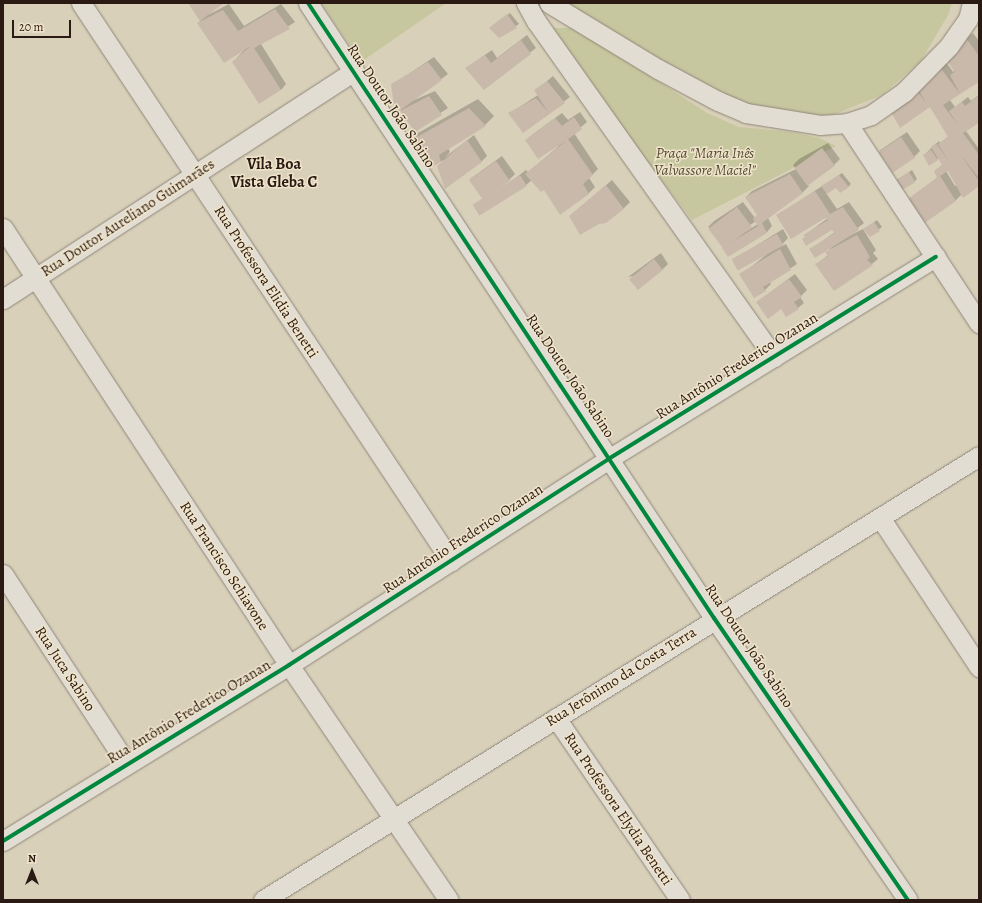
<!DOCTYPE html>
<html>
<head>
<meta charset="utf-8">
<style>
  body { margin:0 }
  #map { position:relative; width:982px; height:903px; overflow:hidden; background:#d9d0ba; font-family:Alegreya,serif }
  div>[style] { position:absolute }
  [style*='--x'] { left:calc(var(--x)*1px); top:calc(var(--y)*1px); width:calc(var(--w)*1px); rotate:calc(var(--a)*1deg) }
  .green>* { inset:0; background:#c6c69f }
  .shadow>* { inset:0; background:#0003 }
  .building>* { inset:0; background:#c9b9aa; transform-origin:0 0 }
  .roads { filter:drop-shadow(0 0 1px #8e8679) drop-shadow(0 0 1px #8e8679) }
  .minor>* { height:19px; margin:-9.5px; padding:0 9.5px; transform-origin:9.5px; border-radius:9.5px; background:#e2ddd2 }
  .cycleway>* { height:4px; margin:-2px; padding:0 2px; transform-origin:2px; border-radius:2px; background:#00873e }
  span { translate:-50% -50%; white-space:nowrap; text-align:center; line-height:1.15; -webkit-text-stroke:3px #efe4ca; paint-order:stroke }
  .street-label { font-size:15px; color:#2b1a13 }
  .park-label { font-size:15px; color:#554b36; font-style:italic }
  .neighbourhood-label { font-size:16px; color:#2b1a13; font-weight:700 }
  .frame { position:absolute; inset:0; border:4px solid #2b1a13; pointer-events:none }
  .north { position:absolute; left:12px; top:851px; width:40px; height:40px; -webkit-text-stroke:3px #efe4ca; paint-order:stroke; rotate:0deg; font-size:11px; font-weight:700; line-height:16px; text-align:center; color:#2b1a13 }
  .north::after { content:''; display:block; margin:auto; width:14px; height:18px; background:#2b1a13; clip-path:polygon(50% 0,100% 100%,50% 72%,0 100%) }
  .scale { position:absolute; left:12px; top:20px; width:59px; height:18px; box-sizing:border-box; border:2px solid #2b1a13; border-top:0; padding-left:5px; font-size:12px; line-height:14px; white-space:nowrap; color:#2b1a13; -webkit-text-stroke:3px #efe4ca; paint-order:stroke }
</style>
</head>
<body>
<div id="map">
  <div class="green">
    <div style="clip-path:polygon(321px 3px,446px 3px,361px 62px)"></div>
    <div style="clip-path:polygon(561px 3px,952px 3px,948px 15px,921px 61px,882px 95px,833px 115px,801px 118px,749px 107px,666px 68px)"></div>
    <div style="clip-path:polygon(547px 28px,577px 28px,707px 113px,739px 127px,792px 132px,819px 138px,836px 146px,692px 220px)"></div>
  </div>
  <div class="shadow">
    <div style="clip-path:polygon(190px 3px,222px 3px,208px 15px,229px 4px,244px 26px,281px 4px,295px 22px,261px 44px,286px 84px,281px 90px,233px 62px,245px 49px,198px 23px,201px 20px)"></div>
    <div style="clip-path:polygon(510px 13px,519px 24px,499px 37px,493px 25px)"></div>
    <div style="clip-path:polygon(evenodd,973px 33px,979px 41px,979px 81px,950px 100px,955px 107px,968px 97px,971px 101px,979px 95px,979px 122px,966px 131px,979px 149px,979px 185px,962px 194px,955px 201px,906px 201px,938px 177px,935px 171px,943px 164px,939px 158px,930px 164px,924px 155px,939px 141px,940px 143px,949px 136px,930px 106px,889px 108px,942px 57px,954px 73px,951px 51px,973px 33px,953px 168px,957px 185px,955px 186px,946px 171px,953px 168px)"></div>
    <div style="clip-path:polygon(527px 35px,536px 48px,484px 89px,466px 68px,492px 50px,497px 58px)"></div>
    <div style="clip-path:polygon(434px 57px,448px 74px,412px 101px,435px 91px,448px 108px,415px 130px,400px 109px,392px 85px)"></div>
    <div style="clip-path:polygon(553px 76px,570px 97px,523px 132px,510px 113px,538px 95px,535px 91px)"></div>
    <div style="clip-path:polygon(478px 99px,494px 116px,485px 125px,448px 148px,450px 152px,444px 158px,474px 135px,487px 156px,481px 162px,444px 160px,426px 169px,409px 142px,418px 133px)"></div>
    <div style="clip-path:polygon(580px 112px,587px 122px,574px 133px,598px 169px,589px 178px,595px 187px,589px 193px,560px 213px,544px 189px,532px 180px,526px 185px,476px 208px,526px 170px,528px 172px,559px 146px,527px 140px,533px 134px,562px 113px,568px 120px)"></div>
    <div style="clip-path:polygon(907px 132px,920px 151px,914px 157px,879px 151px)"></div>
    <div style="clip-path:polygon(evenodd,828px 143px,840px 159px,834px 165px,806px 183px,809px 186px,803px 192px,768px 218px,772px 226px,767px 232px,723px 248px,731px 240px,708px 227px,714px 221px,743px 202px,755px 218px,759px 215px,746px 197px,752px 191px,796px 169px,793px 165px,799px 159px,828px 143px,756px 221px,758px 224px,734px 239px,733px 237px,756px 221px)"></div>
    <div style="clip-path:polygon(502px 156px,515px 174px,509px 180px,470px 179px)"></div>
    <div style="clip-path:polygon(912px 170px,917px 179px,914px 182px,896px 181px)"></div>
    <div style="clip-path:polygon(842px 173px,851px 184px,848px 187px,837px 187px,826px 193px,837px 209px,849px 202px,864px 223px,845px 238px,863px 229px,876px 250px,873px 253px,878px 259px,872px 264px,817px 264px,828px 255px,826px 253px,831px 248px,810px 250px,835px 232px,832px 229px,805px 235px,828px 218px,825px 216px,778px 215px)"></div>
    <div style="clip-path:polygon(612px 180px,630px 202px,624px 208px,606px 222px,570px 216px)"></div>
    <div style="clip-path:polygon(877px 220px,882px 227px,870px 236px,867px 227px)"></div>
    <div style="clip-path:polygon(783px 229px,788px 238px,780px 247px,786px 244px,797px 264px,770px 282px,771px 284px,765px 290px,741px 275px,767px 254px,733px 260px)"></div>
    <div style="clip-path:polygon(661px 253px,668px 264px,662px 270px,628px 277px)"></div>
    <div style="clip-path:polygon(795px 274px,807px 290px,800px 297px,804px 303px,798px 308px,781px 308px,757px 302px)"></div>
  </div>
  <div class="building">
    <div style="clip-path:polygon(188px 3px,224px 3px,200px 21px)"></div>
    <div style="clip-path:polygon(275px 9px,290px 29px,254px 48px,281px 90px,259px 104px,232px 62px,251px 46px,224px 63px,197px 23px,223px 10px,238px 31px)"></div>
    <div style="clip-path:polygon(507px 14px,517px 28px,499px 38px,489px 28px)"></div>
    <div style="clip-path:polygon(966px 38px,979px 56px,979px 82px,960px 94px,950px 75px,955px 72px,944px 57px)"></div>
    <div style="clip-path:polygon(521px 40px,531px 54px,484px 90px,465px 68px,485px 55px,491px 63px)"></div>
    <div style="clip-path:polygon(428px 62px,442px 80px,395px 114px,391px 84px)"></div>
    <div style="clip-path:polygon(936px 62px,960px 94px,943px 105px,958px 125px,949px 111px,962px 102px,965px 106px,979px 96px,979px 123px,963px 133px,979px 155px,979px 178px,960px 154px,979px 181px,979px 186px,963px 198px,948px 171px,940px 176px,956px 201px,919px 227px,905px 201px,937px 178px,934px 171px,942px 165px,931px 147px,936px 143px,949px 162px,938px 144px,948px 137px,930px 107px,900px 128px,888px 107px,913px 86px,927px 104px,915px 85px)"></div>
    <div style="clip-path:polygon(547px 81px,565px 103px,523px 133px,508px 113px,536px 98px,548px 112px,534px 90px)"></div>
    <div style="clip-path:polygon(429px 96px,442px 115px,415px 132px,400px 111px)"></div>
    <div style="clip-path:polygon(469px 108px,486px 126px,439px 155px,441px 162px,426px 170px,408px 142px)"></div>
    <div style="clip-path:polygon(574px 117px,582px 129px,568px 139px,593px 175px,583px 184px,589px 194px,560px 215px,544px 190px,541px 192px,525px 174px,566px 141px,538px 159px,525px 140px,555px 118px,562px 126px)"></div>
    <div style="left:901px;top:137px;width:25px;height:27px;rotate:56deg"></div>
    <div style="clip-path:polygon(467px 140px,482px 162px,445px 189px,437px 166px)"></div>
    <div style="left:822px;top:148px;width:22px;height:34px;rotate:54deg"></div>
    <div style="clip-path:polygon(931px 150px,938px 160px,929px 166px,923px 155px)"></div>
    <div style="left:496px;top:161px;width:24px;height:33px;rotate:55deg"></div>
    <div style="left:909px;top:172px;width:12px;height:20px;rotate:59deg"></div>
    <div style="clip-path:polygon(790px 174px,803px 193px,762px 223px,767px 233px,728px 257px,722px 248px,758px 226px,753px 219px,757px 215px,745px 197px)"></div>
    <div style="left:520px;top:175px;width:13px;height:56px;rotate:58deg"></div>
    <div style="clip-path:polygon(839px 175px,849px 187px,840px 193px,836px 188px,827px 194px,821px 186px)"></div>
    <div style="clip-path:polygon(606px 185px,624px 209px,606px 223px,599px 224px,580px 235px,569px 216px)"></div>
    <div style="clip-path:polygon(815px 191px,830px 214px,843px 207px,859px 230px,815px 258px,809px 249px,835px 233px,832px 230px,806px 246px,802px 239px,805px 237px,803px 235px,828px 220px,825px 218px,791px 239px,776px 215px)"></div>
    <div style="left:737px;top:207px;width:25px;height:36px;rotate:53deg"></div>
    <div style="clip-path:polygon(874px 222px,880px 231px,870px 237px,863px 229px)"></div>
    <div style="left:777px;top:234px;width:13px;height:52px;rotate:61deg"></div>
    <div style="clip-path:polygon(857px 235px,870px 257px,867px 260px,873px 265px,834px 291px,815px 264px,828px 256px,825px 252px)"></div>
    <div style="clip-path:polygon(780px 249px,791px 270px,763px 287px,766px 291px,754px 298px,739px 274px)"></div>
    <div style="left:654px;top:259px;width:14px;height:32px;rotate:51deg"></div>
    <div style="clip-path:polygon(789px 279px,802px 297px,794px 302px,799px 309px,786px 317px,781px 309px,768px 319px,756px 302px)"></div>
  </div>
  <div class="roads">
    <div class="minor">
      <div style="--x:81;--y:3;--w:670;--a:56.45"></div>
      <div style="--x:308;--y:3;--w:737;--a:56.57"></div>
      <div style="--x:714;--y:618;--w:342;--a:55.5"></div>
      <div style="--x:526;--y:3;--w:21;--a:61"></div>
      <div style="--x:536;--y:21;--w:412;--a:54.7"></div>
      <div style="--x:549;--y:3;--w:127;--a:31.2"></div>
      <div style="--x:658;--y:69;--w:68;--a:28.1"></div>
      <div style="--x:718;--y:101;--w:30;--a:23"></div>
      <div style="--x:746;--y:113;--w:75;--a:9.2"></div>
      <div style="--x:820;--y:125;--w:27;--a:-4"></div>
      <div style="--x:847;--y:123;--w:25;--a:-18"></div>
      <div style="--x:871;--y:115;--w:40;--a:-34.9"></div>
      <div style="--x:904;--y:92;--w:64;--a:-45.6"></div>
      <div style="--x:949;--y:46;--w:33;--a:-55"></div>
      <div style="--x:968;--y:19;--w:16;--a:-76"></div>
      <div style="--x:847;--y:123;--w:240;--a:56.6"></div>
      <div style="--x:3;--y:228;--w:522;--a:56.8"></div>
      <div style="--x:289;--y:665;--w:284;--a:55.8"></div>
      <div style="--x:3;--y:299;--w:419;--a:-33"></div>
      <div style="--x:881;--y:519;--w:178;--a:56.5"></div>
      <div style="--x:3;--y:574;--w:227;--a:56.9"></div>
      <div style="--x:556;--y:718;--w:220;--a:55.7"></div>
      <div style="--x:3;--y:841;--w:336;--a:-31.6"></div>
      <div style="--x:289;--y:665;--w:382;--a:-32.8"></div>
      <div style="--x:610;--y:458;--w:383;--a:-31.7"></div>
      <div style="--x:263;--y:900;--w:842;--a:-31.8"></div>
    </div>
  </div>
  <div class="cycleway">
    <div style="--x:308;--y:3;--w:737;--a:56.57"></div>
    <div style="--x:714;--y:618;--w:342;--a:55.5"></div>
    <div style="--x:3;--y:841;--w:336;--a:-31.6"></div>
    <div style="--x:289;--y:665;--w:382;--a:-32.8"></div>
    <div style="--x:610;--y:458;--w:383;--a:-31.7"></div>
  </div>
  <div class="street-label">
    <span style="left:391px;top:106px;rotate:56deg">Rua Doutor João Sabino</span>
    <span style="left:128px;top:218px;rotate:-33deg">Rua Doutor Aureliano Guimarães</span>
    <span style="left:266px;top:282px;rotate:57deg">Rua Professora Elidia Benetti</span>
    <span style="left:737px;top:366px;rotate:-32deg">Rua Antônio Frederico Ozanan</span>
    <span style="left:570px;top:376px;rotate:56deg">Rua Doutor João Sabino</span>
    <span style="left:463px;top:539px;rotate:-33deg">Rua Antônio Frederico Ozanan</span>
    <span style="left:224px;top:566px;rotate:57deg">Rua Francisco Schiavone</span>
    <span style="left:749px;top:646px;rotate:56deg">Rua Doutor João Sabino</span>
    <span style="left:65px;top:669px;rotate:57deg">Rua Juca Sabino</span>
    <span style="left:621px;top:677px;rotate:-32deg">Rua Jerônimo da Costa Terra</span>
    <span style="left:189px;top:712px;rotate:-31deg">Rua Antônio Frederico Ozanan</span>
    <span style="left:618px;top:809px;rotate:56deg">Rua Professora Elydia Benetti</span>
  </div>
  <div class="park-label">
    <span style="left:705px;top:162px">Praça "Maria Inês<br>Valvassore Maciel"</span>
  </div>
  <div class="neighbourhood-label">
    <span style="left:274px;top:173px">Vila Boa<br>Vista Gleba C</span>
  </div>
  <div class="frame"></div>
  <div class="north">N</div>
  <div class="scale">20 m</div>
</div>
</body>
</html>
